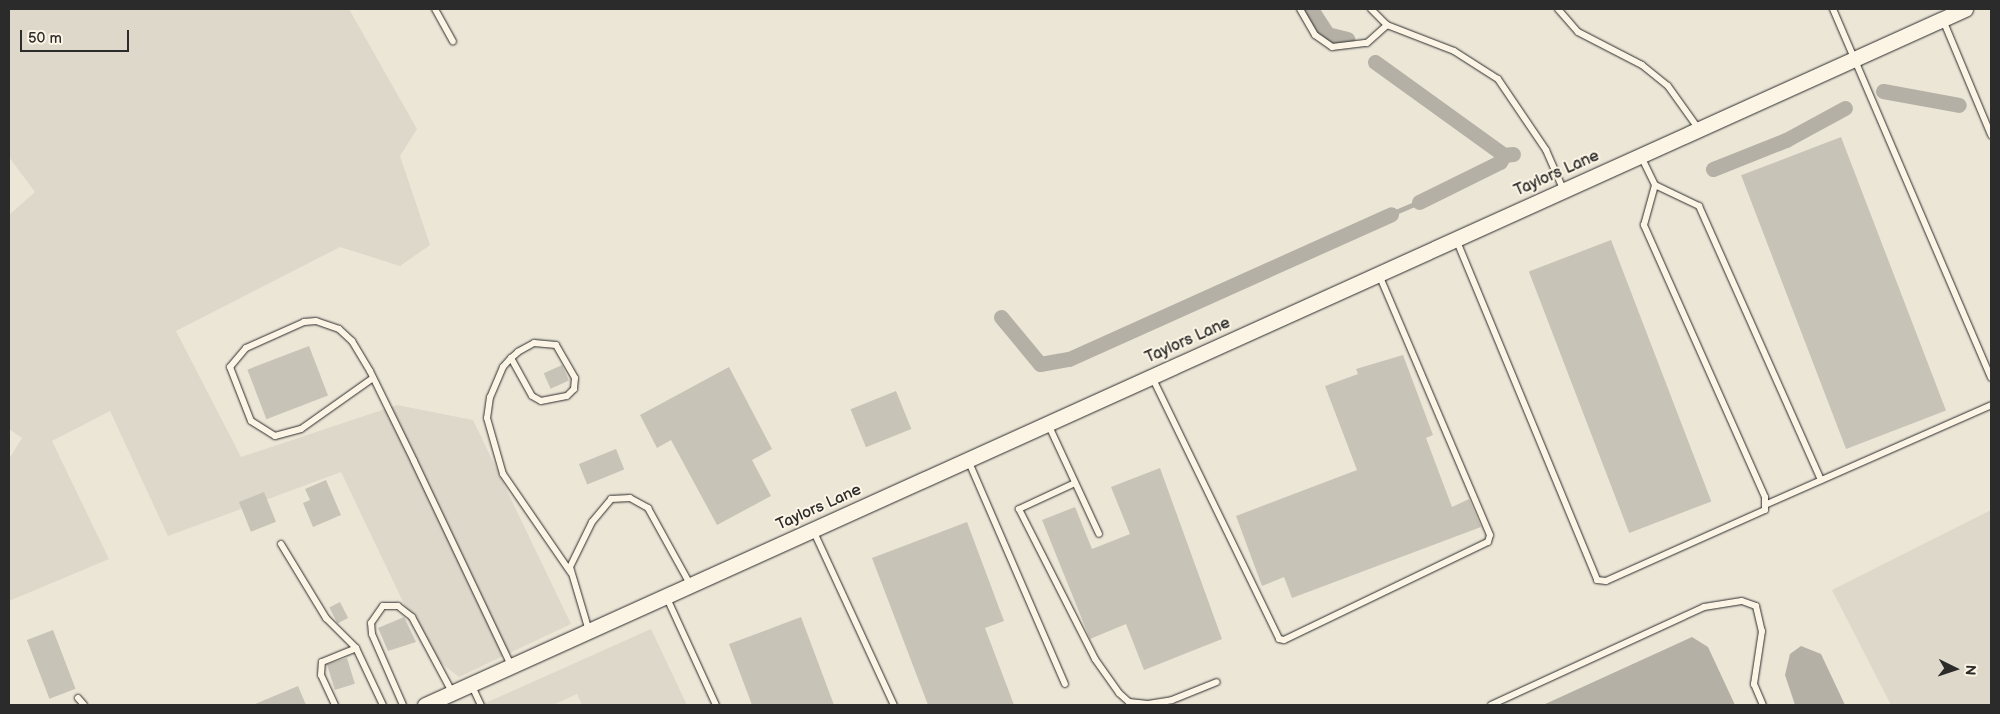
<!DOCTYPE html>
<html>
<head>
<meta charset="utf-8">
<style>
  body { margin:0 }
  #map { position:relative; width:2000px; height:714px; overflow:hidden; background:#fcf5e5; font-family:"Balsamiq Sans",sans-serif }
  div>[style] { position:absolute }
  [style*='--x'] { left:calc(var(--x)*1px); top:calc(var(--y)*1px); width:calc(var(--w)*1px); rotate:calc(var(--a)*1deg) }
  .built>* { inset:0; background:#ece6d7; transform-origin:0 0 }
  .green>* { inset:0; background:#ded8ca }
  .water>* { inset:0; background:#b4b0a5 }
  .stream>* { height:4.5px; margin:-2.25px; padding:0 2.25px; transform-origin:2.25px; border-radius:2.25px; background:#b4b0a5 }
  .canal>* { height:15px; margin:-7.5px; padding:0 7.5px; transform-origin:7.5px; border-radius:7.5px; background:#b4b0a5 }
  .building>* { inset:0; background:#c8c3b7; transform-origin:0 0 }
  .roads { filter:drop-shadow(0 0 1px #2b2b2b) drop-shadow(0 0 1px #2b2b2b) }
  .service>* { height:6px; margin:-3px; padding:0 3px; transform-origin:3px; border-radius:3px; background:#fcf5e5 }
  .tertiary>* { height:15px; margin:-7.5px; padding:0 7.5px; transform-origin:7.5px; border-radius:7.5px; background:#fcf5e5 }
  span { translate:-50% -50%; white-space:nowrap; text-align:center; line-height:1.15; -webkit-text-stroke:4px #fcf5e5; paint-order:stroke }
  .street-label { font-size:16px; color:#2b2b2b }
  .frame { position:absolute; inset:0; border:10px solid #2b2b2b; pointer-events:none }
  .north { position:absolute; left:1930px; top:644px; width:50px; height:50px; -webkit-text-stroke:4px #fcf5e5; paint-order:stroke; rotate:94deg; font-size:14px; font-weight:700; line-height:20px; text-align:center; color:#2b2b2b }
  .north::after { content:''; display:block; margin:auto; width:18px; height:22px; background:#2b2b2b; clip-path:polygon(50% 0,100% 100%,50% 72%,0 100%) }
  .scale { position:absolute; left:20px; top:30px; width:109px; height:22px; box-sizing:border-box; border:2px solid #2b2b2b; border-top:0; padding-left:6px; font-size:15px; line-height:18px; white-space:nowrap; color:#2b2b2b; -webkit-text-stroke:4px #fcf5e5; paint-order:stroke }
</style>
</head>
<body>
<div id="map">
  <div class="built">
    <div style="left:9px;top:9px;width:1982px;height:696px"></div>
  </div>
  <div class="green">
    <div style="clip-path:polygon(9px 9px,349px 9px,417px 129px,400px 156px,430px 245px,400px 266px,340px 247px,176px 331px,241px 457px,397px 405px,473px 420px,571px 624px,459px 677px,427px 652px,341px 472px,168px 536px,110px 411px,52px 441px,109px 559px,9px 601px,9px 459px,22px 438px,9px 429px,9px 215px,35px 192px,9px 157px)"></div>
    <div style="clip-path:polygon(1991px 510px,1991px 705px,1891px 705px,1832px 590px)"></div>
    <div style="clip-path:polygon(651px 629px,687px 705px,582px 705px,577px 694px,553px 705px,481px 705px)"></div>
  </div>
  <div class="water">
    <div style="clip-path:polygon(1692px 637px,1708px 647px,1735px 705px,1543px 705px)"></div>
    <div style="clip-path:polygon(1801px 646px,1821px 654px,1845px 705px,1795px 705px,1785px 675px,1790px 654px)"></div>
  </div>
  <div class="stream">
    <div style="--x:1391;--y:214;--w:30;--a:-23"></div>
  </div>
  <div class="canal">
    <div style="--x:1311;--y:9;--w:30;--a:57"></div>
    <div style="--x:1327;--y:34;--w:21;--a:14"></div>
    <div style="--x:1375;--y:62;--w:159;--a:35.8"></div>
    <div style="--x:1504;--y:155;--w:9;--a:-6"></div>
    <div style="--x:1883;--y:91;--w:77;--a:10.4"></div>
    <div style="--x:1713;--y:169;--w:79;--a:-21.7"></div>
    <div style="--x:1786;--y:140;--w:67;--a:-28.5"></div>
    <div style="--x:1419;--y:202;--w:90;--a:-26.3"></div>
    <div style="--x:1500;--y:162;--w:8;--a:-60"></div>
    <div style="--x:1001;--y:317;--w:61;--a:50.3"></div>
    <div style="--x:1040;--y:364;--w:29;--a:-10"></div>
    <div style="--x:1069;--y:359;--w:353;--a:-24.2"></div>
  </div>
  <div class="building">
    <div style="left:1841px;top:137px;width:293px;height:107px;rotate:69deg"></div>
    <div style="left:1611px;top:240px;width:280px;height:88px;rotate:69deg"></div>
    <div style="left:309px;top:346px;width:53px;height:66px;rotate:69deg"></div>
    <div style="clip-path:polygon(1403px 355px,1433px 435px,1426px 438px,1452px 507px,1469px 499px,1481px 527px,1292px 598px,1284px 577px,1262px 586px,1236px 516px,1357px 470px,1325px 386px,1358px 374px,1356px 369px)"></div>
    <div style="left:562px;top:365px;width:17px;height:20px;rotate:66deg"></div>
    <div style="clip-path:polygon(729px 367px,772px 449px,752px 460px,771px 496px,717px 525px,671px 440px,657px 448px,640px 415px)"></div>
    <div style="left:896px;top:391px;width:41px;height:49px;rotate:68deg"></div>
    <div style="left:616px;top:449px;width:22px;height:40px;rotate:68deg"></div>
    <div style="clip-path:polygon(1160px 468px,1222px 639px,1144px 670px,1126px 624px,1090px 639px,1042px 520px,1075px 507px,1092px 549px,1130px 534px,1111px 487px)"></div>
    <div style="clip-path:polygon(326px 480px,341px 515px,313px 527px,303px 503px,310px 500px,305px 489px)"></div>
    <div style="left:264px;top:492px;width:32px;height:27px;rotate:68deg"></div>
    <div style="clip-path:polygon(967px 522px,1004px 621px,985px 628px,1014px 705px,928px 705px,872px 558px)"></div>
    <div style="left:340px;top:602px;width:18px;height:12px;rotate:63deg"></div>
    <div style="clip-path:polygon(404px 617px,416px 642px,388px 651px,378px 628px)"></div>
    <div style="clip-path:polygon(801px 617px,834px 705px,752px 705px,729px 644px)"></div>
    <div style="left:53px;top:630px;width:63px;height:28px;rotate:69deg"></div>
    <div style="left:347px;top:658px;width:27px;height:21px;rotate:73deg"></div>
    <div style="clip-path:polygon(298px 686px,306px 705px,253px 705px)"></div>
  </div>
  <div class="roads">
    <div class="service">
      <div style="--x:435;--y:9;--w:37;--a:61"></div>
      <div style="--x:1300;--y:9;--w:30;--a:60"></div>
      <div style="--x:1315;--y:35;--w:21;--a:35"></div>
      <div style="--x:1332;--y:47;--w:35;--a:-7"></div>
      <div style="--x:1367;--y:43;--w:27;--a:-42"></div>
      <div style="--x:1371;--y:9;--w:23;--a:45"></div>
      <div style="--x:1387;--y:25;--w:72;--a:21.2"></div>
      <div style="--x:1454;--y:51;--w:52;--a:32.5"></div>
      <div style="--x:1498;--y:79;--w:86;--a:55.9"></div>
      <div style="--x:1546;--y:150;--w:43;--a:66.4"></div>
      <div style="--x:1558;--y:9;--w:30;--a:49"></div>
      <div style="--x:1578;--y:32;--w:72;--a:27.3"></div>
      <div style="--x:1642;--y:65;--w:33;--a:39"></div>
      <div style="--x:1668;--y:86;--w:52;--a:54.5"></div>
      <div style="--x:1833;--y:9;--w:401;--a:66.8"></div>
      <div style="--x:1943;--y:20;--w:125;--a:67.3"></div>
      <div style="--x:1655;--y:185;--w:49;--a:25.5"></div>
      <div style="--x:1699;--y:206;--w:300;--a:66"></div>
      <div style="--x:1456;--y:239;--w:369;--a:67.5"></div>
      <div style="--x:1597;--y:580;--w:9;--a:6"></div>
      <div style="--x:1606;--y:581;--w:174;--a:-24.1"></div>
      <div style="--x:1765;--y:510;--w:13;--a:-90"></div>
      <div style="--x:1765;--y:497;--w:298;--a:-114"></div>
      <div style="--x:1644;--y:225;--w:41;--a:-74.6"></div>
      <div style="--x:1655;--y:185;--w:32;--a:-116"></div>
      <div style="--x:511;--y:358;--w:43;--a:61.1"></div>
      <div style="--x:532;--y:396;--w:10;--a:29"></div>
      <div style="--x:541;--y:401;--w:26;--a:-11"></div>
      <div style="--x:567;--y:396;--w:10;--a:-45"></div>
      <div style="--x:574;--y:389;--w:11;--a:-85"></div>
      <div style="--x:575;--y:378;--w:38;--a:-120"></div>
      <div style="--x:556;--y:345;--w:22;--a:-175"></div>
      <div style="--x:534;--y:343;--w:18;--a:151"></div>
      <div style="--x:518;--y:352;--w:9;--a:139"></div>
      <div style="--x:511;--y:358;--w:12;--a:132"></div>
      <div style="--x:503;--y:367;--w:33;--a:113"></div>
      <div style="--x:490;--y:397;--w:21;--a:98"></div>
      <div style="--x:487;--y:418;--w:58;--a:74.1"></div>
      <div style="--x:503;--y:474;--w:120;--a:55.5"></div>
      <div style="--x:1152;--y:377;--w:291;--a:64.1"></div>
      <div style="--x:1279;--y:639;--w:5;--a:11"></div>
      <div style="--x:1284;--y:640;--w:226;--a:-25.7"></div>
      <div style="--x:1488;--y:542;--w:7;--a:-74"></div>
      <div style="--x:1490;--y:535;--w:283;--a:-113.1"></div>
      <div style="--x:373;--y:378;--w:88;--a:144.7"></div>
      <div style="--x:301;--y:429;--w:27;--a:165"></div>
      <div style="--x:275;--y:436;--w:28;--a:-148"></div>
      <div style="--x:251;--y:421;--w:58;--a:-111.3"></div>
      <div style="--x:230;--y:367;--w:25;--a:-50"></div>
      <div style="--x:246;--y:348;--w:64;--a:-24.1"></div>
      <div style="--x:304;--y:322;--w:12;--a:-5"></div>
      <div style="--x:316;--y:321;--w:24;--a:19"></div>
      <div style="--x:339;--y:329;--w:18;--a:43"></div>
      <div style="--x:352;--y:341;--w:35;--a:59"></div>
      <div style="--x:370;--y:371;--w:100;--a:63.9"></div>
      <div style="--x:414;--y:461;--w:226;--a:64.6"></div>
      <div style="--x:1048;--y:424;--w:121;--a:65.1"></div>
      <div style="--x:968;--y:460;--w:244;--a:66.6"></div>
      <div style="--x:1075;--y:483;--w:62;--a:155.1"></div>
      <div style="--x:1019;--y:509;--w:168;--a:63.1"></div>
      <div style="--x:1095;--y:659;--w:42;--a:54.8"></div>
      <div style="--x:1119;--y:693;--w:13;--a:42"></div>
      <div style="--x:1129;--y:702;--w:19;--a:6"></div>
      <div style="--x:1148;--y:704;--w:24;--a:-9"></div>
      <div style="--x:1172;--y:700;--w:48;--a:-21.8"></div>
      <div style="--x:1767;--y:504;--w:245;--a:-23.8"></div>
      <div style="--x:813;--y:530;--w:193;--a:65.2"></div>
      <div style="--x:281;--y:544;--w:87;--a:58.7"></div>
      <div style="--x:326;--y:618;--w:42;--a:45"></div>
      <div style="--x:356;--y:648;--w:63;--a:64.7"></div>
      <div style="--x:666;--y:596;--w:120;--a:65.4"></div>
      <div style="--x:589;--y:631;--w:67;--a:-106.5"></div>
      <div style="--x:570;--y:567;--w:50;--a:-63.9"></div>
      <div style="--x:592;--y:522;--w:30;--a:-50"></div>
      <div style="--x:611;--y:499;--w:19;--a:-3"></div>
      <div style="--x:630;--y:498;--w:21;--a:29"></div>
      <div style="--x:648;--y:508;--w:87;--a:61.1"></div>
      <div style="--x:471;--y:684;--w:23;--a:65"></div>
      <div style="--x:78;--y:698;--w:9;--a:49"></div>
      <div style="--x:335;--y:705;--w:33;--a:-115"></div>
      <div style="--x:321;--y:675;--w:13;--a:-86"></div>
      <div style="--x:322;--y:662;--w:37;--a:-22"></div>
      <div style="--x:403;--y:705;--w:77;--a:-113.6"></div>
      <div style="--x:372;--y:634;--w:11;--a:-95"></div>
      <div style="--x:371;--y:623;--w:21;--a:-55"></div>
      <div style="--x:383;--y:606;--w:15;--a:0"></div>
      <div style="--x:398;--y:606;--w:18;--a:38"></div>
      <div style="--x:412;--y:617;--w:85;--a:61.9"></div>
      <div style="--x:1491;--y:705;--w:234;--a:-24.7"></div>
      <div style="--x:1704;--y:607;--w:38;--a:-9"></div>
      <div style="--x:1742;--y:601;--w:15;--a:20"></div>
      <div style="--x:1756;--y:606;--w:26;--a:77"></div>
      <div style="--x:1762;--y:631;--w:54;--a:98.6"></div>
      <div style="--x:1754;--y:684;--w:23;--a:67"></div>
    </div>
    <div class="tertiary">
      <div style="--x:425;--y:705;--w:1690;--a:-24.32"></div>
    </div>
  </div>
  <div class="street-label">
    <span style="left:1557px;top:174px;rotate:-24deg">Taylors Lane</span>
    <span style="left:1188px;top:341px;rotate:-24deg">Taylors Lane</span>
    <span style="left:819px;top:508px;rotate:-24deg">Taylors Lane</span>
  </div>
  <div class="frame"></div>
  <div class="north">N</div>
  <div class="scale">50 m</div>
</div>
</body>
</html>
